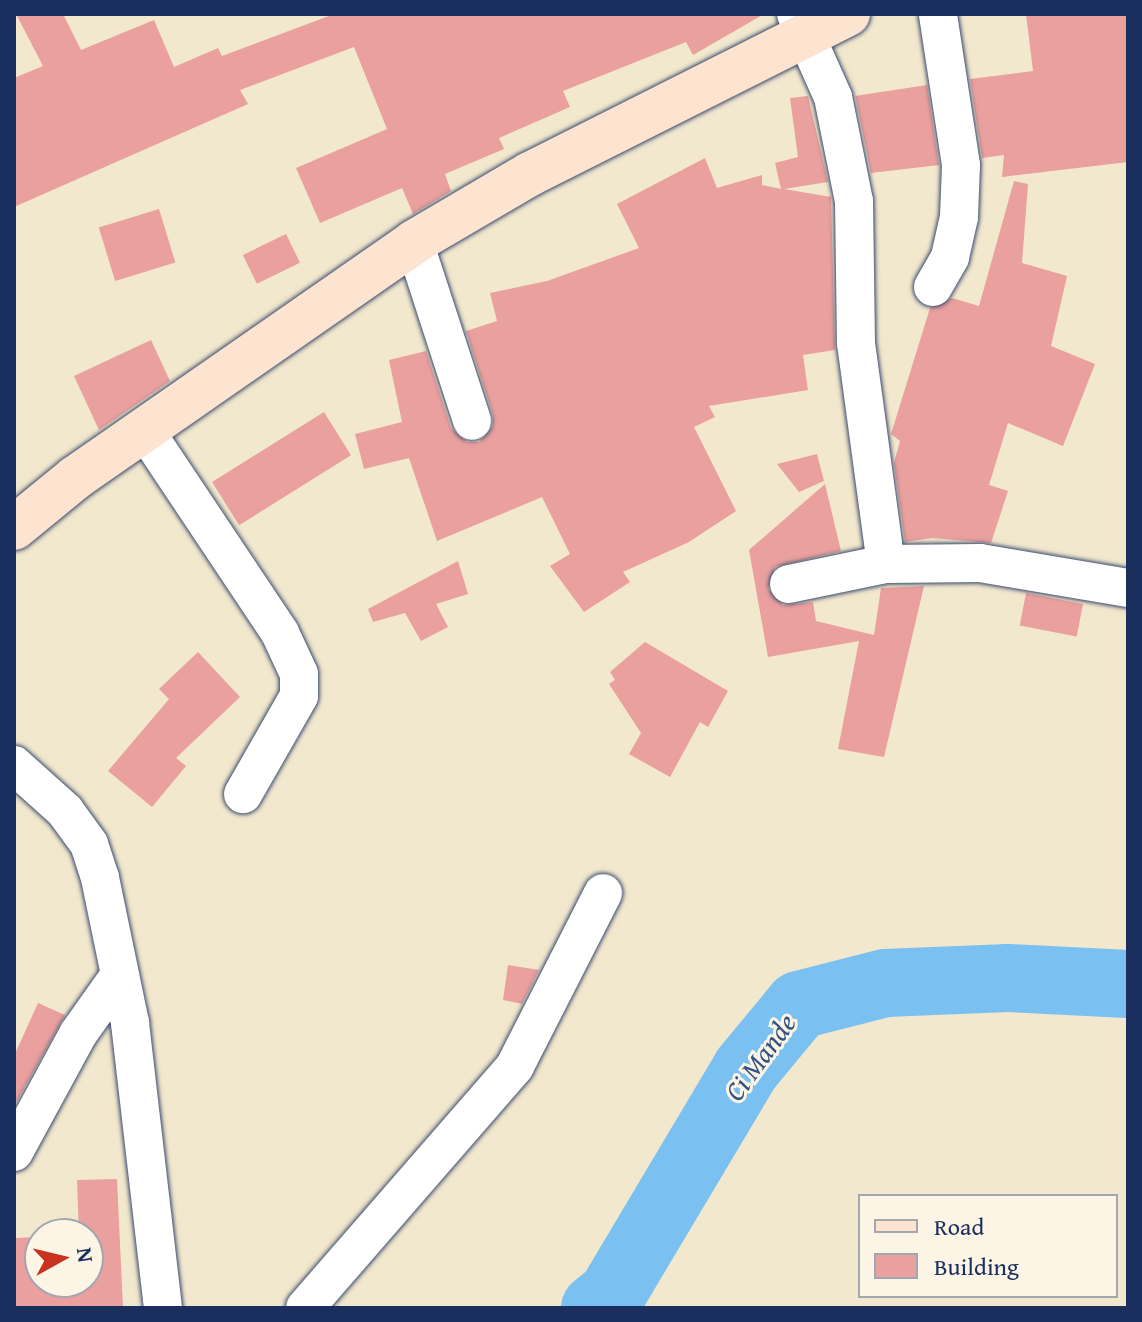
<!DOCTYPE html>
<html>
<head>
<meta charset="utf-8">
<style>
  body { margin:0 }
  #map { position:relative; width:1142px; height:1322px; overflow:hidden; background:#f2e8cd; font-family:"Gentium Book Plus",serif }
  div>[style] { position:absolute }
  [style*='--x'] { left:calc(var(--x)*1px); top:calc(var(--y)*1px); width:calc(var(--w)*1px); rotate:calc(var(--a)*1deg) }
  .river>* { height:68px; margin:-34px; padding:0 34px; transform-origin:34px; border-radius:34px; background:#7ac0f1 }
  .building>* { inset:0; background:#eaa09e; transform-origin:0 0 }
  .roads { filter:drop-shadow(0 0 2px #3b4b6f) drop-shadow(0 0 2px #3b4b6f) }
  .minor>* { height:38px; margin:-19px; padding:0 19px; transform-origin:19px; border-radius:19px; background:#fff }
  .secondary>* { height:44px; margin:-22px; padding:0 22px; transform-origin:22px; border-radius:22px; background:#fde4d0 }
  span { translate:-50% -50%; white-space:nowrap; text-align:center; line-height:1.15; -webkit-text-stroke:6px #fcf5e5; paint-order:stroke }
  .water-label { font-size:28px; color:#335383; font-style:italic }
  .frame { position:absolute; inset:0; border:16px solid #1b2f5e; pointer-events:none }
  .legend { position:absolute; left:858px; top:1194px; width:260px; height:104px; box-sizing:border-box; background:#fcf5e5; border:2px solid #a2a6af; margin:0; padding:10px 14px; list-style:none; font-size:24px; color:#1b2f5e }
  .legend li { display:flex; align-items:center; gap:16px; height:40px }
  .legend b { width:40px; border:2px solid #a2a6af }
  .north { position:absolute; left:24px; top:1218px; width:80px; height:80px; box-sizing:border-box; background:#fcf5e5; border:2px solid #a2a6af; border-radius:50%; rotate:82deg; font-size:22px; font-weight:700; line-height:32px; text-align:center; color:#1b2f5e }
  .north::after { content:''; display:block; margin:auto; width:28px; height:36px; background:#c8321e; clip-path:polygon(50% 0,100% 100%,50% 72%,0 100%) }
</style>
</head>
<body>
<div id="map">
  <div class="river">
    <div style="--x:595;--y:1308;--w:22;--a:-39"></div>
    <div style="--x:612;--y:1294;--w:262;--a:-59.2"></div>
    <div style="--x:746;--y:1069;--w:83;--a:-50.4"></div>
    <div style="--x:799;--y:1005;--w:89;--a:-14.3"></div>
    <div style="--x:885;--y:983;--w:123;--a:-2.3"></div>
    <div style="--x:1008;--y:978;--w:120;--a:2.9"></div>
  </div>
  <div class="building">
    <div style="clip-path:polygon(16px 14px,63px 14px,81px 50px,154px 20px,174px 67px,218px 48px,222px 56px,334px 14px,764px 14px,693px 55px,686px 42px,563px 91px,570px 107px,499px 138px,504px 149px,445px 174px,451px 191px,413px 214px,402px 188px,320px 223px,296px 168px,387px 129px,354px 47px,240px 90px,248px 104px,14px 207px,14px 78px,43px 66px)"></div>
    <div style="clip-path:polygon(1026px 14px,1128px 14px,1128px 162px,1002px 177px,1004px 155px,982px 158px,970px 79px,1033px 71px)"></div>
    <div style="clip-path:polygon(927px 85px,939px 165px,871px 173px,854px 90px,855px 96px)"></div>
    <div style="clip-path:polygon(808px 96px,828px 182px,784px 189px,831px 197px,835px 350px,803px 355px,808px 390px,709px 406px,715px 417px,694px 427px,736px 511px,689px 542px,623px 572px,630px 582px,584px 612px,550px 566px,570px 554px,542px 497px,437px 541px,409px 458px,364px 469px,355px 434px,402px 422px,389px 360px,426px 351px,451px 428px,467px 442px,479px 442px,493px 426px,493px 415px,466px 331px,497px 321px,490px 293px,547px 281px,639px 248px,617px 204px,705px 158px,717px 188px,762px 175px,762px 185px,781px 189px,775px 163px,798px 157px,790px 98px)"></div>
    <div style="clip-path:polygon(1014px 181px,1028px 184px,1022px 263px,1067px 276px,1051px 346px,1095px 364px,1063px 446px,1008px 423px,989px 485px,1008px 491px,991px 543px,932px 538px,905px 542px,894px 463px,900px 441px,891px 434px,930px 308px,952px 298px,979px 306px)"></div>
    <div style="left:159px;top:209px;width:56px;height:63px;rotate:73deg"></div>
    <div style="left:286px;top:234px;width:32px;height:48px;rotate:64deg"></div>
    <div style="clip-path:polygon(151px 340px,170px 381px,99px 430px,74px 376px)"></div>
    <div style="left:324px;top:412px;width:51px;height:132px;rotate:58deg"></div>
    <div style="clip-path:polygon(817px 454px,824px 481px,799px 492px,777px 464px)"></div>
    <div style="clip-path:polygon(825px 484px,841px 551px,775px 567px,768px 589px,783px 605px,813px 602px,816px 621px,874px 635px,881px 588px,924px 586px,884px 757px,838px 749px,859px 641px,768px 657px,749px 550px)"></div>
    <div style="clip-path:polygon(458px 561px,468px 594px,436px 604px,448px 627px,421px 641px,405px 613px,373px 622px,368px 609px)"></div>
    <div style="left:1026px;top:593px;width:58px;height:33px;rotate:11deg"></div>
    <div style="clip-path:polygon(645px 642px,728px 691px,708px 727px,700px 722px,670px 777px,629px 754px,641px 733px,609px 684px,615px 680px,610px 672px)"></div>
    <div style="clip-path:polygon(198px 652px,240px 697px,176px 758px,186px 766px,152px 807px,108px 771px,169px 699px,159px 689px)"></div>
    <div style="clip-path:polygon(508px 965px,539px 970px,522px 1004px,503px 1000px)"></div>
    <div style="clip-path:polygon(38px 1003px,65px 1015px,14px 1106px,14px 1056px)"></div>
    <div style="clip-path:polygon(117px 1179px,123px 1308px,14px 1308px,14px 1238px,40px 1237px,40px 1282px,88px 1282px,88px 1234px,79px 1234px,77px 1180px)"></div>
  </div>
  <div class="roads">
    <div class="minor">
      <div style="--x:796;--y:14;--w:91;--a:66"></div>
      <div style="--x:833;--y:97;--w:106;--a:78.6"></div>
      <div style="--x:854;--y:201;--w:142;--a:89.2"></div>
      <div style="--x:856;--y:343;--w:223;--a:82.3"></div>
      <div style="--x:414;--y:242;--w:188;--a:72"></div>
      <div style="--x:933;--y:287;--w:34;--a:-60"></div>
      <div style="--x:950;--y:257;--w:41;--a:-77.3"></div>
      <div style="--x:959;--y:217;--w:52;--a:-87.8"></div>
      <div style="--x:961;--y:165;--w:153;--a:-98.7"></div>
      <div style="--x:146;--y:432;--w:242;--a:56.3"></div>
      <div style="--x:280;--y:633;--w:45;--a:65.1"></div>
      <div style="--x:299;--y:674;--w:22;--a:90"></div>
      <div style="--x:299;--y:696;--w:113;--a:119.7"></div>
      <div style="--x:789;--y:584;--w:99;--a:-11.7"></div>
      <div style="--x:886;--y:564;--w:94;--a:-0.6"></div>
      <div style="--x:980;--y:563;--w:150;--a:9.6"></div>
      <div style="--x:14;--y:765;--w:69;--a:42"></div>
      <div style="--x:65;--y:811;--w:41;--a:54"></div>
      <div style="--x:89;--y:844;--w:36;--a:72"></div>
      <div style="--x:100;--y:878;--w:148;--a:78.3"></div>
      <div style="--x:130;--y:1023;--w:287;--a:83.4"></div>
      <div style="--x:14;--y:1152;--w:134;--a:-61.5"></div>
      <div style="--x:78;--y:1034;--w:72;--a:-54.6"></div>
      <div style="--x:305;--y:1308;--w:320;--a:-49"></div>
      <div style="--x:515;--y:1066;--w:194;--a:-63"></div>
    </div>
    <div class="secondary">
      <div style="--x:14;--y:528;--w:79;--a:-39.3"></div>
      <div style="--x:75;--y:478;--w:413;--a:-34.8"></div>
      <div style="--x:414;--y:242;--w:134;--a:-30.4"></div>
      <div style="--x:530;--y:174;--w:356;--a:-26.7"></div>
    </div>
  </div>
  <div class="water-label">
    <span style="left:760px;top:1057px;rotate:-54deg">Ci Mande</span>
  </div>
  <div class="frame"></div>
  <ul class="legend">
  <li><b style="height:10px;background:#fde4d0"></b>Road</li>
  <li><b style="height:22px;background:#eaa09e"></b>Building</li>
  </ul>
  <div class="north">N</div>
</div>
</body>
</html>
